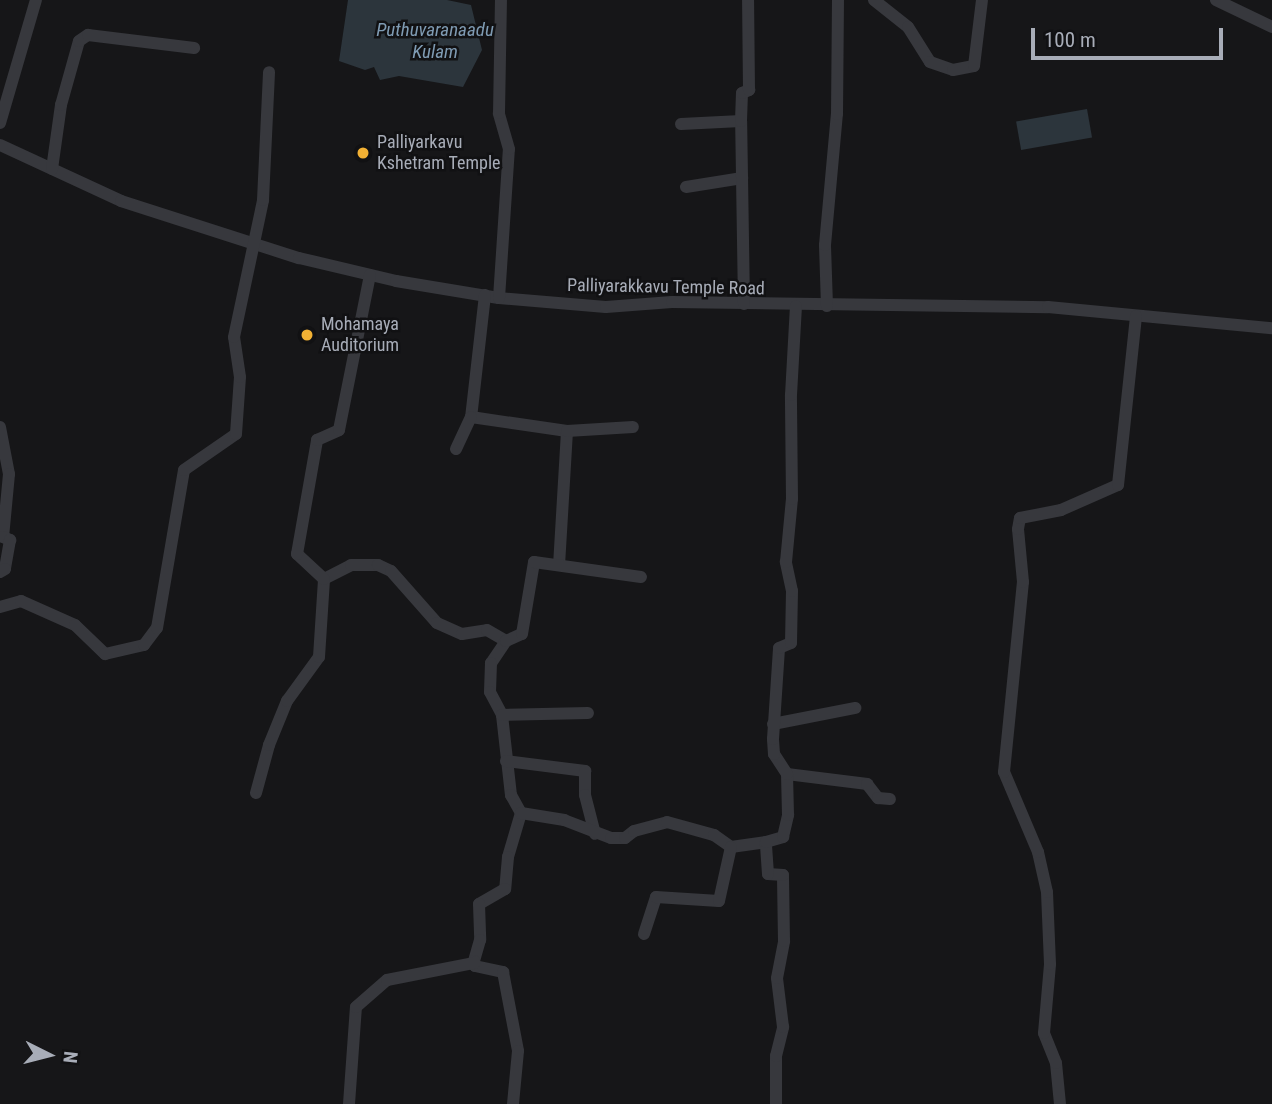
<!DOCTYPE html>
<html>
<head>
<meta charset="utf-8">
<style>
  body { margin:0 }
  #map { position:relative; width:1272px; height:1104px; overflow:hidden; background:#161618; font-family:"Roboto Condensed",sans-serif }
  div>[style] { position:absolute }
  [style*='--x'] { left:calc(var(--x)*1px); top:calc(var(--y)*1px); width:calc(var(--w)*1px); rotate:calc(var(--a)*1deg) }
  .water>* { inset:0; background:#2c353c; transform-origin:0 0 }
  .minor>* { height:12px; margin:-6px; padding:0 6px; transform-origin:6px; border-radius:6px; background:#37383d }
  .dots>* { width:19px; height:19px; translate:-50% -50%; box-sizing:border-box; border:4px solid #111113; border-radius:50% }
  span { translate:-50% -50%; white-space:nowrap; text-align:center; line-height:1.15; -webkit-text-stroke:5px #111113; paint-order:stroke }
  .poi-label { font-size:18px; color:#a8adb8 }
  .left { translate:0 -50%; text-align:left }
  .street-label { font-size:18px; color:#a8adb8 }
  .water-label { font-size:19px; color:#7f9bb3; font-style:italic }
  .north { position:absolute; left:14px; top:1020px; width:70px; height:70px; -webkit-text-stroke:5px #111113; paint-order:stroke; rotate:96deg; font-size:19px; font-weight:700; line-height:28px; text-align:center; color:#a8adb8 }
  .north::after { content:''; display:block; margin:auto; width:24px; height:32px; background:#a8adb8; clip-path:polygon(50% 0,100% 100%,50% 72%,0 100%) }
  .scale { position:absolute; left:1031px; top:28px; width:192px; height:32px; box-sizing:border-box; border:4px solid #a8adb8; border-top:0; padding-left:9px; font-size:21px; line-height:24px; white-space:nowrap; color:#a8adb8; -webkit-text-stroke:5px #111113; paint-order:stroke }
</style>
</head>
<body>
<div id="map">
  <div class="water">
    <div style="clip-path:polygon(348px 0,447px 0,471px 5px,482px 50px,463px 87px,399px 76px,380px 80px,374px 67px,365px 70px,339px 61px)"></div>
    <div style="left:1087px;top:109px;width:29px;height:72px;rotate:80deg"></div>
  </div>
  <div class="minor">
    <div style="--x:874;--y:0;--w:43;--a:38.5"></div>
    <div style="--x:908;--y:27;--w:41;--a:57.8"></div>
    <div style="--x:930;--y:62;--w:24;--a:19"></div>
    <div style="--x:953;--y:70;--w:21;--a:-11"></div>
    <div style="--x:974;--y:66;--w:66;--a:-83.1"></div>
    <div style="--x:1216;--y:0;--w:62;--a:25.7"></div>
    <div style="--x:0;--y:123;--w:128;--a:-73.7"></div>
    <div style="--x:681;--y:124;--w:60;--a:-2.9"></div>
    <div style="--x:0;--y:145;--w:133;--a:24.8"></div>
    <div style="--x:121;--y:201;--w:187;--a:17.8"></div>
    <div style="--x:299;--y:258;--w:100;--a:13.3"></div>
    <div style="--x:396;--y:281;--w:104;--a:9.4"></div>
    <div style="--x:499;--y:298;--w:107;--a:4.8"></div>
    <div style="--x:606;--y:307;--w:66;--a:-4.3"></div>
    <div style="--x:672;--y:302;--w:376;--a:0.8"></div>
    <div style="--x:1048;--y:307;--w:225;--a:5.4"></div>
    <div style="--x:52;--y:169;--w:65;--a:-82"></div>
    <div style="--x:61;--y:105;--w:66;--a:-74.3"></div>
    <div style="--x:79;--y:41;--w:11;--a:-34"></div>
    <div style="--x:88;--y:35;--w:107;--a:7"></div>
    <div style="--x:686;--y:187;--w:57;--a:-9.1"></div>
    <div style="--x:485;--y:295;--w:123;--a:96.5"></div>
    <div style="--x:471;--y:417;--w:97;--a:8.3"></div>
    <div style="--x:567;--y:431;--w:133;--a:93.4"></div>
    <div style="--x:499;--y:298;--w:149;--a:-86.2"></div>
    <div style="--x:509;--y:149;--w:37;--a:-106"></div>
    <div style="--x:499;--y:113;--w:113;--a:-89"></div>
    <div style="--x:744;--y:304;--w:183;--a:-90.9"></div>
    <div style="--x:741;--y:121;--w:28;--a:-88"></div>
    <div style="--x:742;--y:93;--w:8;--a:-23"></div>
    <div style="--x:749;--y:90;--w:90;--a:-90.6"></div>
    <div style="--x:827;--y:306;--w:61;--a:-91.9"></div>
    <div style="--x:825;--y:245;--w:132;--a:-84.8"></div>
    <div style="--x:837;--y:114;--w:114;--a:-89.5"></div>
    <div style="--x:0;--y:427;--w:48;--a:79.2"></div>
    <div style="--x:9;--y:474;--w:63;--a:95.4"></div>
    <div style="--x:3;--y:537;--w:8;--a:23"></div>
    <div style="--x:10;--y:540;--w:29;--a:100"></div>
    <div style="--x:5;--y:569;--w:6;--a:149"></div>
    <div style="--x:567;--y:431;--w:66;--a:-3.5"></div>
    <div style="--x:456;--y:449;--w:35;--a:-65"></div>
    <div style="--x:324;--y:579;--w:30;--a:-27"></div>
    <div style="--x:351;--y:565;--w:27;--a:0"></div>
    <div style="--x:378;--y:565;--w:14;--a:25"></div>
    <div style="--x:391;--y:571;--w:69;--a:48.5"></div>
    <div style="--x:437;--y:623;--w:27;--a:24"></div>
    <div style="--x:462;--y:634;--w:25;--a:-9"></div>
    <div style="--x:487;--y:630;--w:22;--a:30"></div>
    <div style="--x:506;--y:641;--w:27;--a:124"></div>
    <div style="--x:491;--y:663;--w:29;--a:92"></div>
    <div style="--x:490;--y:692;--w:26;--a:62"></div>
    <div style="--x:502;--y:715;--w:81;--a:83.6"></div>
    <div style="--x:511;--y:795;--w:21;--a:61"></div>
    <div style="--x:521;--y:813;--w:46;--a:106.5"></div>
    <div style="--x:508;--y:857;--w:32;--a:95"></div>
    <div style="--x:505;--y:889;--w:30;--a:150"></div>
    <div style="--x:479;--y:904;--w:36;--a:88"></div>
    <div style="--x:480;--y:940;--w:22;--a:106"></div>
    <div style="--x:474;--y:961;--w:5;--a:79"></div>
    <div style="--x:475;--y:966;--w:29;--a:12"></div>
    <div style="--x:503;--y:972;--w:80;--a:79.2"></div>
    <div style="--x:518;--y:1051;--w:53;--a:95.4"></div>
    <div style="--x:0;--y:607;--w:22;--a:-16"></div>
    <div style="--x:21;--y:601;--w:59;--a:24"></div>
    <div style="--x:75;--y:625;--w:42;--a:44"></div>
    <div style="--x:105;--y:654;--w:40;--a:-13"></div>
    <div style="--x:144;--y:645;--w:21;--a:-53"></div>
    <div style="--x:157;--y:628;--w:160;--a:-80.3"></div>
    <div style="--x:184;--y:470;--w:63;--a:-34.7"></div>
    <div style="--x:236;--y:434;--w:57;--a:-86"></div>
    <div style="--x:240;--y:377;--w:40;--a:-98.5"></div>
    <div style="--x:234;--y:337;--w:140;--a:-78"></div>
    <div style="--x:263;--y:200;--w:128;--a:-87.3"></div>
    <div style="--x:506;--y:641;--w:17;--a:-24"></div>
    <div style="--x:522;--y:634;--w:73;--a:-80.5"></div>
    <div style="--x:534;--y:562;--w:108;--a:8"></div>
    <div style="--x:502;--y:715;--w:86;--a:-1.3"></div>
    <div style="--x:773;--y:724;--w:84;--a:-11"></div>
    <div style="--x:506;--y:761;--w:80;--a:7.2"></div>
    <div style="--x:585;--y:771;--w:24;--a:90"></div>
    <div style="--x:585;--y:795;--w:40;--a:75.6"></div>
    <div style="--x:787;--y:774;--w:81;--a:7.1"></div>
    <div style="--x:867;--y:784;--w:18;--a:52"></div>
    <div style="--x:878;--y:798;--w:12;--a:5"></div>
    <div style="--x:256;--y:793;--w:50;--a:-74.8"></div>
    <div style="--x:269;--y:745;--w:48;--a:-67.8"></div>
    <div style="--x:287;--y:701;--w:54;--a:-54"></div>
    <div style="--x:319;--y:657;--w:78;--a:-86.3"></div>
    <div style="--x:324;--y:579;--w:37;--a:-137"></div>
    <div style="--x:297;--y:554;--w:116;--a:-80"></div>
    <div style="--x:317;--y:440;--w:24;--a:-24"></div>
    <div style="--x:339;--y:430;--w:158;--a:-78.7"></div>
    <div style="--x:521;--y:813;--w:44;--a:9.2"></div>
    <div style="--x:564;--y:820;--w:50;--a:21"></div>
    <div style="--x:611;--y:838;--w:14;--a:0"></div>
    <div style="--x:625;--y:838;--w:11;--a:-38"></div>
    <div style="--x:634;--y:831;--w:34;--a:-15"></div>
    <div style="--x:667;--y:822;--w:49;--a:15.5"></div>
    <div style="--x:714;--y:835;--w:21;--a:35"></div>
    <div style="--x:731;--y:847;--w:35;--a:-8"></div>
    <div style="--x:644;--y:934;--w:39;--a:-72"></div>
    <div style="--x:656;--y:897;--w:63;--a:3.6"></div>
    <div style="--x:719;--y:901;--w:55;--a:-77.5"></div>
    <div style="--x:349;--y:1104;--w:97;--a:-85.9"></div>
    <div style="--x:356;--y:1007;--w:41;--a:-41.1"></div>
    <div style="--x:387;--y:980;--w:89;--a:-11.1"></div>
    <div style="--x:776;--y:1104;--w:48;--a:-90"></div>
    <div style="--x:776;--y:1056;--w:30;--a:-76"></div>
    <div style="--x:783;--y:1027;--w:49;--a:-97"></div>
    <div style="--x:777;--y:978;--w:38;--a:-79"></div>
    <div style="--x:784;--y:941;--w:66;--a:-90.9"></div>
    <div style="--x:783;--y:875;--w:15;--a:-176"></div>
    <div style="--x:768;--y:874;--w:32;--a:-94"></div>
    <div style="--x:766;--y:842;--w:18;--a:-16"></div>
    <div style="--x:783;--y:837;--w:23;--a:-77"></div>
    <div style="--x:788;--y:815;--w:41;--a:-91.4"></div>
    <div style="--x:787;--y:774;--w:24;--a:-123"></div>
    <div style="--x:774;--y:754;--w:15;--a:-94"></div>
    <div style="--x:773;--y:739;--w:91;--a:-86.2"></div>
    <div style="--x:779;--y:648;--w:13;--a:-23"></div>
    <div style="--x:791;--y:643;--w:52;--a:-88.9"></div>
    <div style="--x:792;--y:591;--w:30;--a:-102"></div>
    <div style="--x:786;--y:562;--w:63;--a:-84.6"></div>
    <div style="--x:792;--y:499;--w:104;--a:-90.6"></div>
    <div style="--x:791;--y:395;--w:89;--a:-86.8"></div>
    <div style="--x:1060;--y:1104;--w:41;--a:-95.6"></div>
    <div style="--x:1056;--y:1063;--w:32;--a:-112"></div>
    <div style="--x:1044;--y:1033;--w:69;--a:-85"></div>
    <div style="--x:1050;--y:964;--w:72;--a:-92.4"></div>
    <div style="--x:1047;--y:892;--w:41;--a:-102.7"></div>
    <div style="--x:1038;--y:852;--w:87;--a:-113"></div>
    <div style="--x:1004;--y:772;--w:191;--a:-84.3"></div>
    <div style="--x:1023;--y:582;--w:53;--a:-95.4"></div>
    <div style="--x:1018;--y:529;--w:11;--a:-80"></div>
    <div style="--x:1020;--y:518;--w:42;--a:-11"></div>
    <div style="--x:1061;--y:510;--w:62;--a:-23.7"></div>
    <div style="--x:1118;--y:485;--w:170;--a:-83.9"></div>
  </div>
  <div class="dots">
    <div style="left:363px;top:153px;background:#f2b134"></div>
    <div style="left:307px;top:335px;background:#f2b134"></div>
  </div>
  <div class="poi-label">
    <span class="left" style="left:377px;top:153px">Palliyarkavu<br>Kshetram Temple</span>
    <span class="left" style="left:321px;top:335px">Mohamaya<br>Auditorium</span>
  </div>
  <div class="street-label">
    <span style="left:666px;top:287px;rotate:1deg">Palliyarakkavu Temple Road</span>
  </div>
  <div class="water-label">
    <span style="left:435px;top:41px">Puthuvaranaadu<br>Kulam</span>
  </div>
  <div class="north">N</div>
  <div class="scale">100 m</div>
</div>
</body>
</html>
